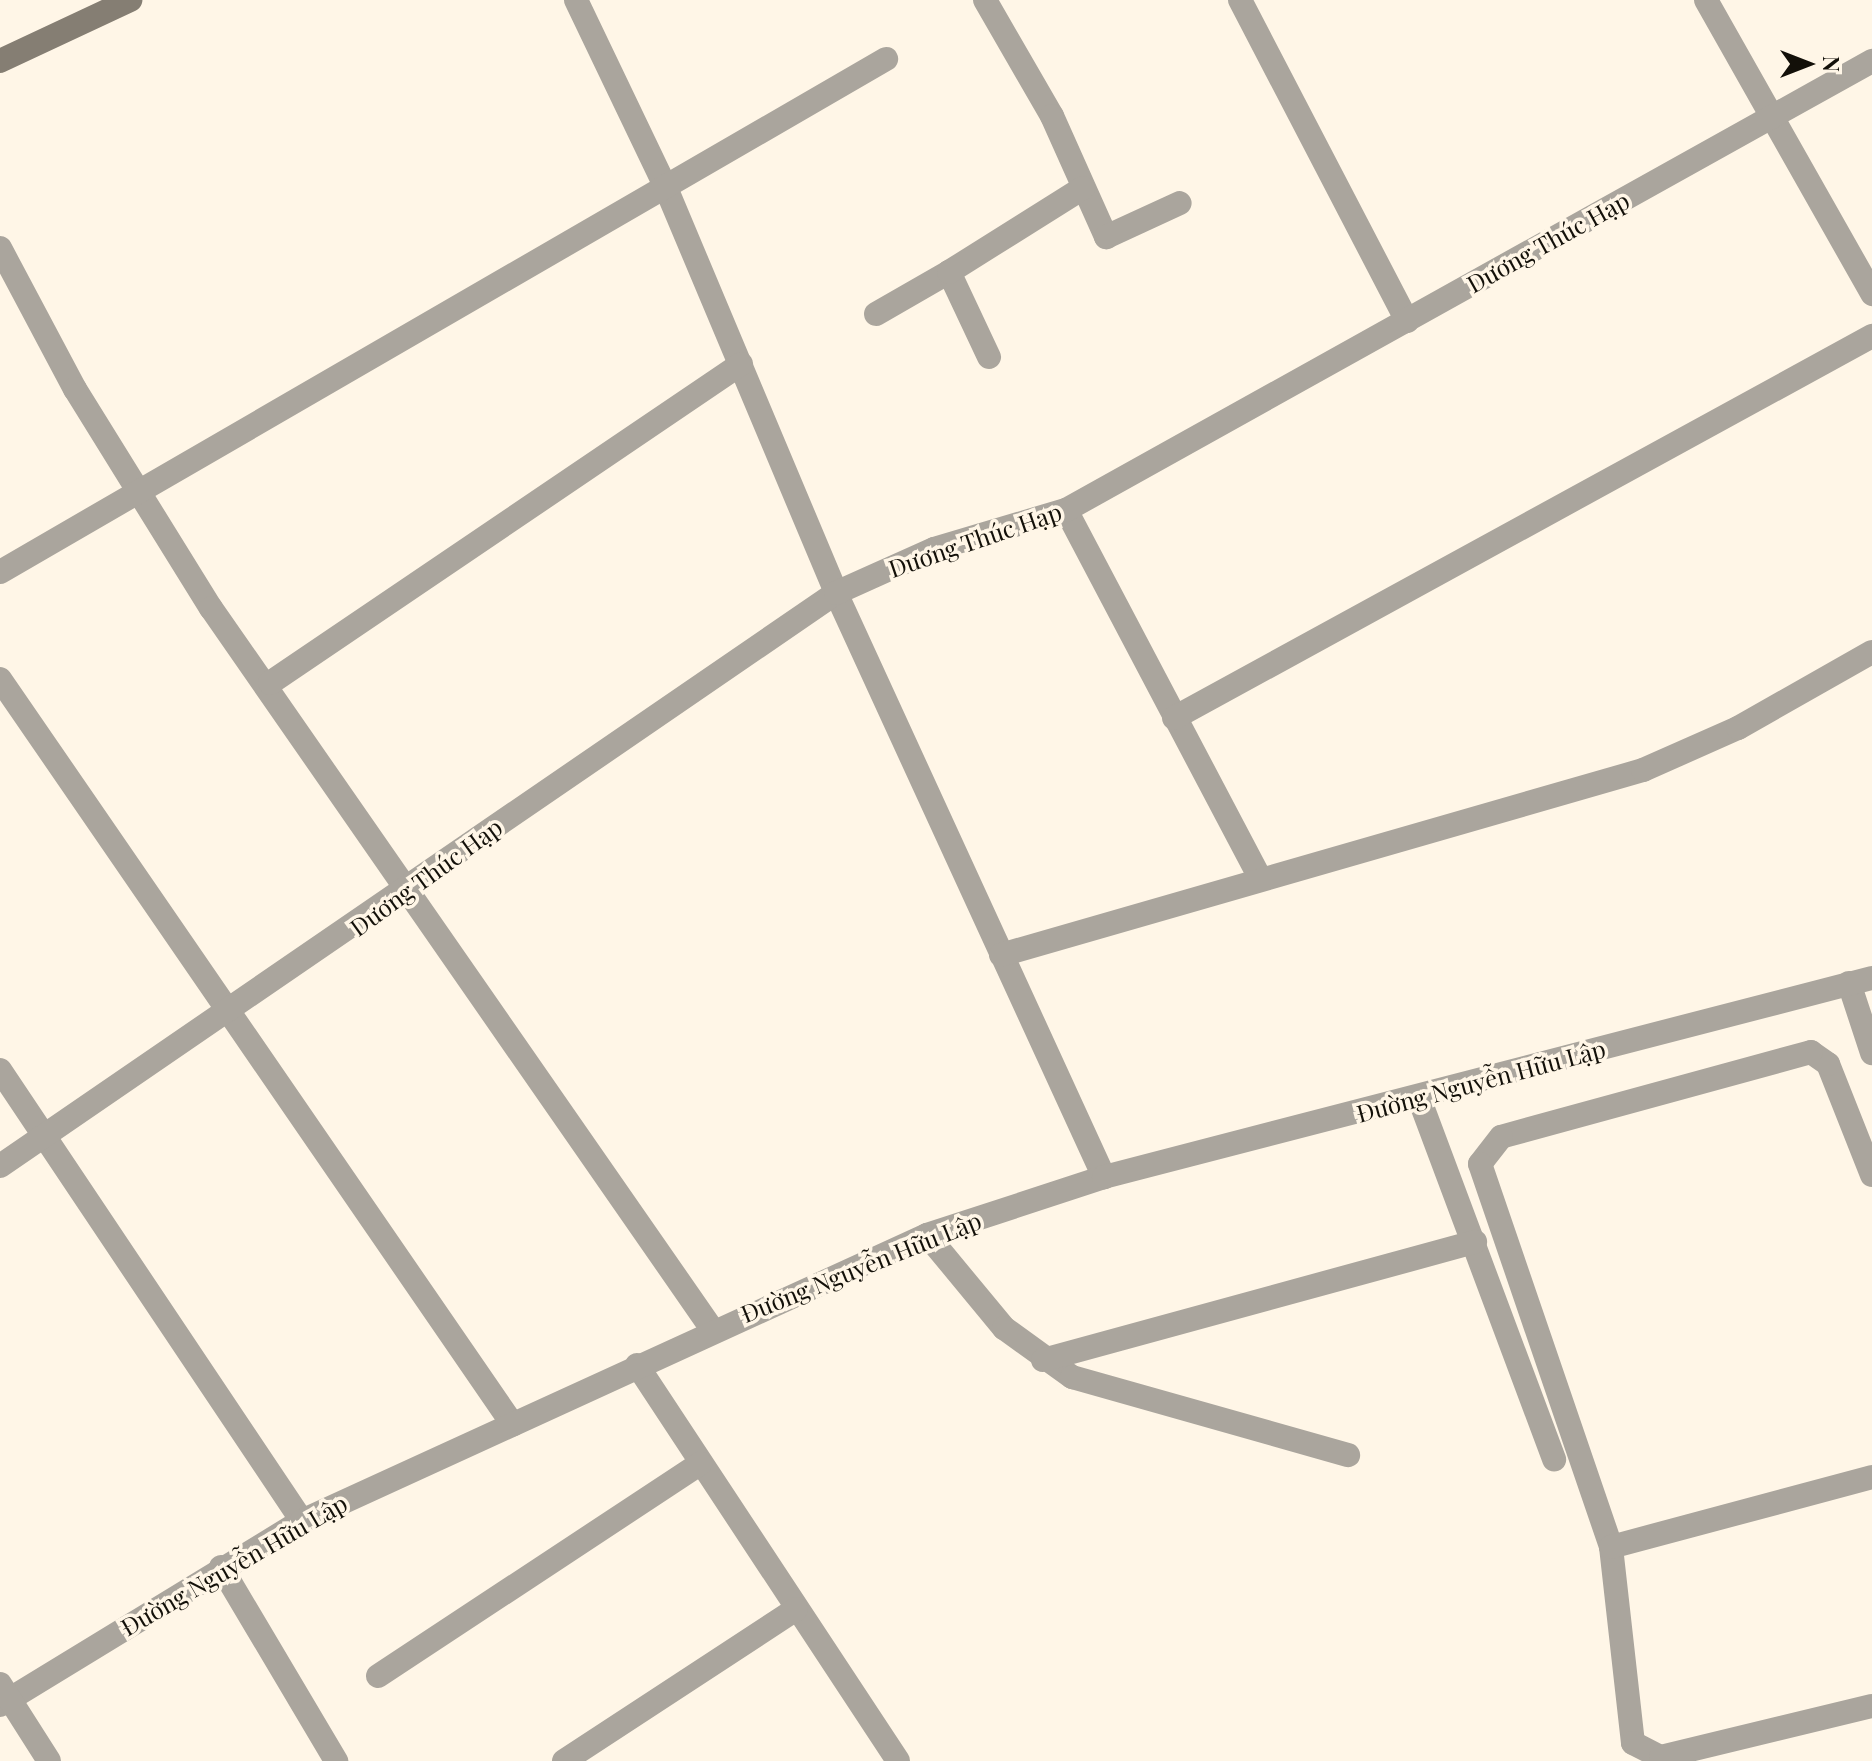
<!DOCTYPE html>
<html>
<head>
<meta charset="utf-8">
<style>
  body { margin:0 }
  #map { position:relative; width:1872px; height:1761px; overflow:hidden; background:#fff6e7; font-family:"Playfair Display",serif }
  div>[style] { position:absolute }
  [style*='--x'] { left:calc(var(--x)*1px); top:calc(var(--y)*1px); width:calc(var(--w)*1px); rotate:calc(var(--a)*1deg) }
  .minor>* { height:24px; margin:-12px; padding:0 12px; transform-origin:12px; border-radius:12px; background:#aaa59d }
  .tertiary>* { height:24px; margin:-12px; padding:0 12px; transform-origin:12px; border-radius:12px; background:#aaa59d }
  .secondary>* { height:24px; margin:-12px; padding:0 12px; transform-origin:12px; border-radius:12px; background:#857e73 }
  span { translate:-50% -50%; white-space:nowrap; text-align:center; line-height:1.15; -webkit-text-stroke:7px #fff6e7; paint-order:stroke }
  .street-label { font-size:24px; color:#131009 }
  .north { position:absolute; left:1768px; top:24px; width:80px; height:80px; -webkit-text-stroke:6px #fff6e7; paint-order:stroke; rotate:90deg; font-size:22px; font-weight:700; line-height:32px; text-align:center; color:#131009 }
  .north::after { content:''; display:block; margin:auto; width:28px; height:36px; background:#131009; clip-path:polygon(50% 0,100% 100%,50% 72%,0 100%) }
</style>
</head>
<body>
<div id="map">
  <div class="minor">
    <div style="--x:576;--y:0;--w:208;--a:64.4"></div>
    <div style="--x:666;--y:188;--w:439;--a:67.2"></div>
    <div style="--x:836;--y:593;--w:643;--a:65.35"></div>
    <div style="--x:985;--y:0;--w:134;--a:60"></div>
    <div style="--x:1052;--y:116;--w:133;--a:65.9"></div>
    <div style="--x:1106;--y:237;--w:81;--a:-24.7"></div>
    <div style="--x:1240;--y:0;--w:362;--a:62.5"></div>
    <div style="--x:1706;--y:0;--w:338;--a:60.5"></div>
    <div style="--x:0;--y:248;--w:160;--a:62"></div>
    <div style="--x:75;--y:389;--w:258;--a:58.2"></div>
    <div style="--x:211;--y:608;--w:878;--a:55.21"></div>
    <div style="--x:876;--y:314;--w:84;--a:-29.9"></div>
    <div style="--x:989;--y:357;--w:94;--a:-115.2"></div>
    <div style="--x:949;--y:272;--w:158;--a:-32.1"></div>
    <div style="--x:1066;--y:510;--w:416;--a:62.2"></div>
    <div style="--x:0;--y:572;--w:1024;--a:-30.07"></div>
    <div style="--x:0;--y:679;--w:905;--a:55.48"></div>
    <div style="--x:270;--y:683;--w:569;--a:-34.11"></div>
    <div style="--x:1174;--y:718;--w:796;--a:-28.69"></div>
    <div style="--x:1001;--y:955;--w:668;--a:-16.07"></div>
    <div style="--x:1643;--y:770;--w:104;--a:-23.9"></div>
    <div style="--x:1738;--y:728;--w:154;--a:-29.6"></div>
    <div style="--x:1849;--y:983;--w:74;--a:71.8"></div>
    <div style="--x:0;--y:1070;--w:543;--a:56.19"></div>
    <div style="--x:1419;--y:1098;--w:386;--a:69.5"></div>
    <div style="--x:0;--y:1166;--w:1014;--a:-34.43"></div>
    <div style="--x:836;--y:593;--w:107;--a:-24.2"></div>
    <div style="--x:934;--y:549;--w:138;--a:-16.5"></div>
    <div style="--x:1066;--y:510;--w:923;--a:-29.12"></div>
    <div style="--x:1872;--y:1175;--w:119;--a:-111.6"></div>
    <div style="--x:1828;--y:1064;--w:21;--a:-145"></div>
    <div style="--x:1811;--y:1052;--w:321;--a:164.7"></div>
    <div style="--x:1501;--y:1137;--w:34;--a:128"></div>
    <div style="--x:1480;--y:1164;--w:405;--a:71.1"></div>
    <div style="--x:1611;--y:1547;--w:197;--a:83.6"></div>
    <div style="--x:1633;--y:1743;--w:31;--a:27"></div>
    <div style="--x:1661;--y:1757;--w:217;--a:-13.6"></div>
    <div style="--x:927;--y:1235;--w:121;--a:50.4"></div>
    <div style="--x:1004;--y:1328;--w:84;--a:35.8"></div>
    <div style="--x:1072;--y:1377;--w:287;--a:15.8"></div>
    <div style="--x:1043;--y:1360;--w:448;--a:-15.3"></div>
    <div style="--x:637;--y:1365;--w:474;--a:56.6"></div>
    <div style="--x:1611;--y:1547;--w:270;--a:-15"></div>
    <div style="--x:221;--y:1567;--w:226;--a:59.3"></div>
    <div style="--x:378;--y:1676;--w:386;--a:-33.4"></div>
    <div style="--x:0;--y:1705;--w:354;--a:-31.4"></div>
    <div style="--x:302;--y:1521;--w:687;--a:-24.59"></div>
    <div style="--x:927;--y:1235;--w:186;--a:-18.1"></div>
    <div style="--x:1104;--y:1177;--w:793;--a:-14.53"></div>
    <div style="--x:564;--y:1761;--w:277;--a:-33.2"></div>
  </div>
  <div class="tertiary">
    <div style="--x:0;--y:1684;--w:91;--a:57.5"></div>
  </div>
  <div class="secondary">
    <div style="--x:0;--y:61;--w:144;--a:-25.1"></div>
  </div>
  <div class="street-label">
    <span style="left:1548px;top:242px;rotate:-29deg">Dương Thúc Hạp</span>
    <span style="left:975px;top:540px;rotate:-19deg">Dương Thúc Hạp</span>
    <span style="left:426px;top:877px;rotate:-36deg">Dương Thúc Hạp</span>
    <span style="left:1481px;top:1081px;rotate:-15deg">Đường Nguyễn Hữu Lập</span>
    <span style="left:861px;top:1267px;rotate:-22deg">Đường Nguyễn Hữu Lập</span>
    <span style="left:234px;top:1565px;rotate:-30deg">Đường Nguyễn Hữu Lập</span>
  </div>
  <div class="north">N</div>
</div>
</body>
</html>
